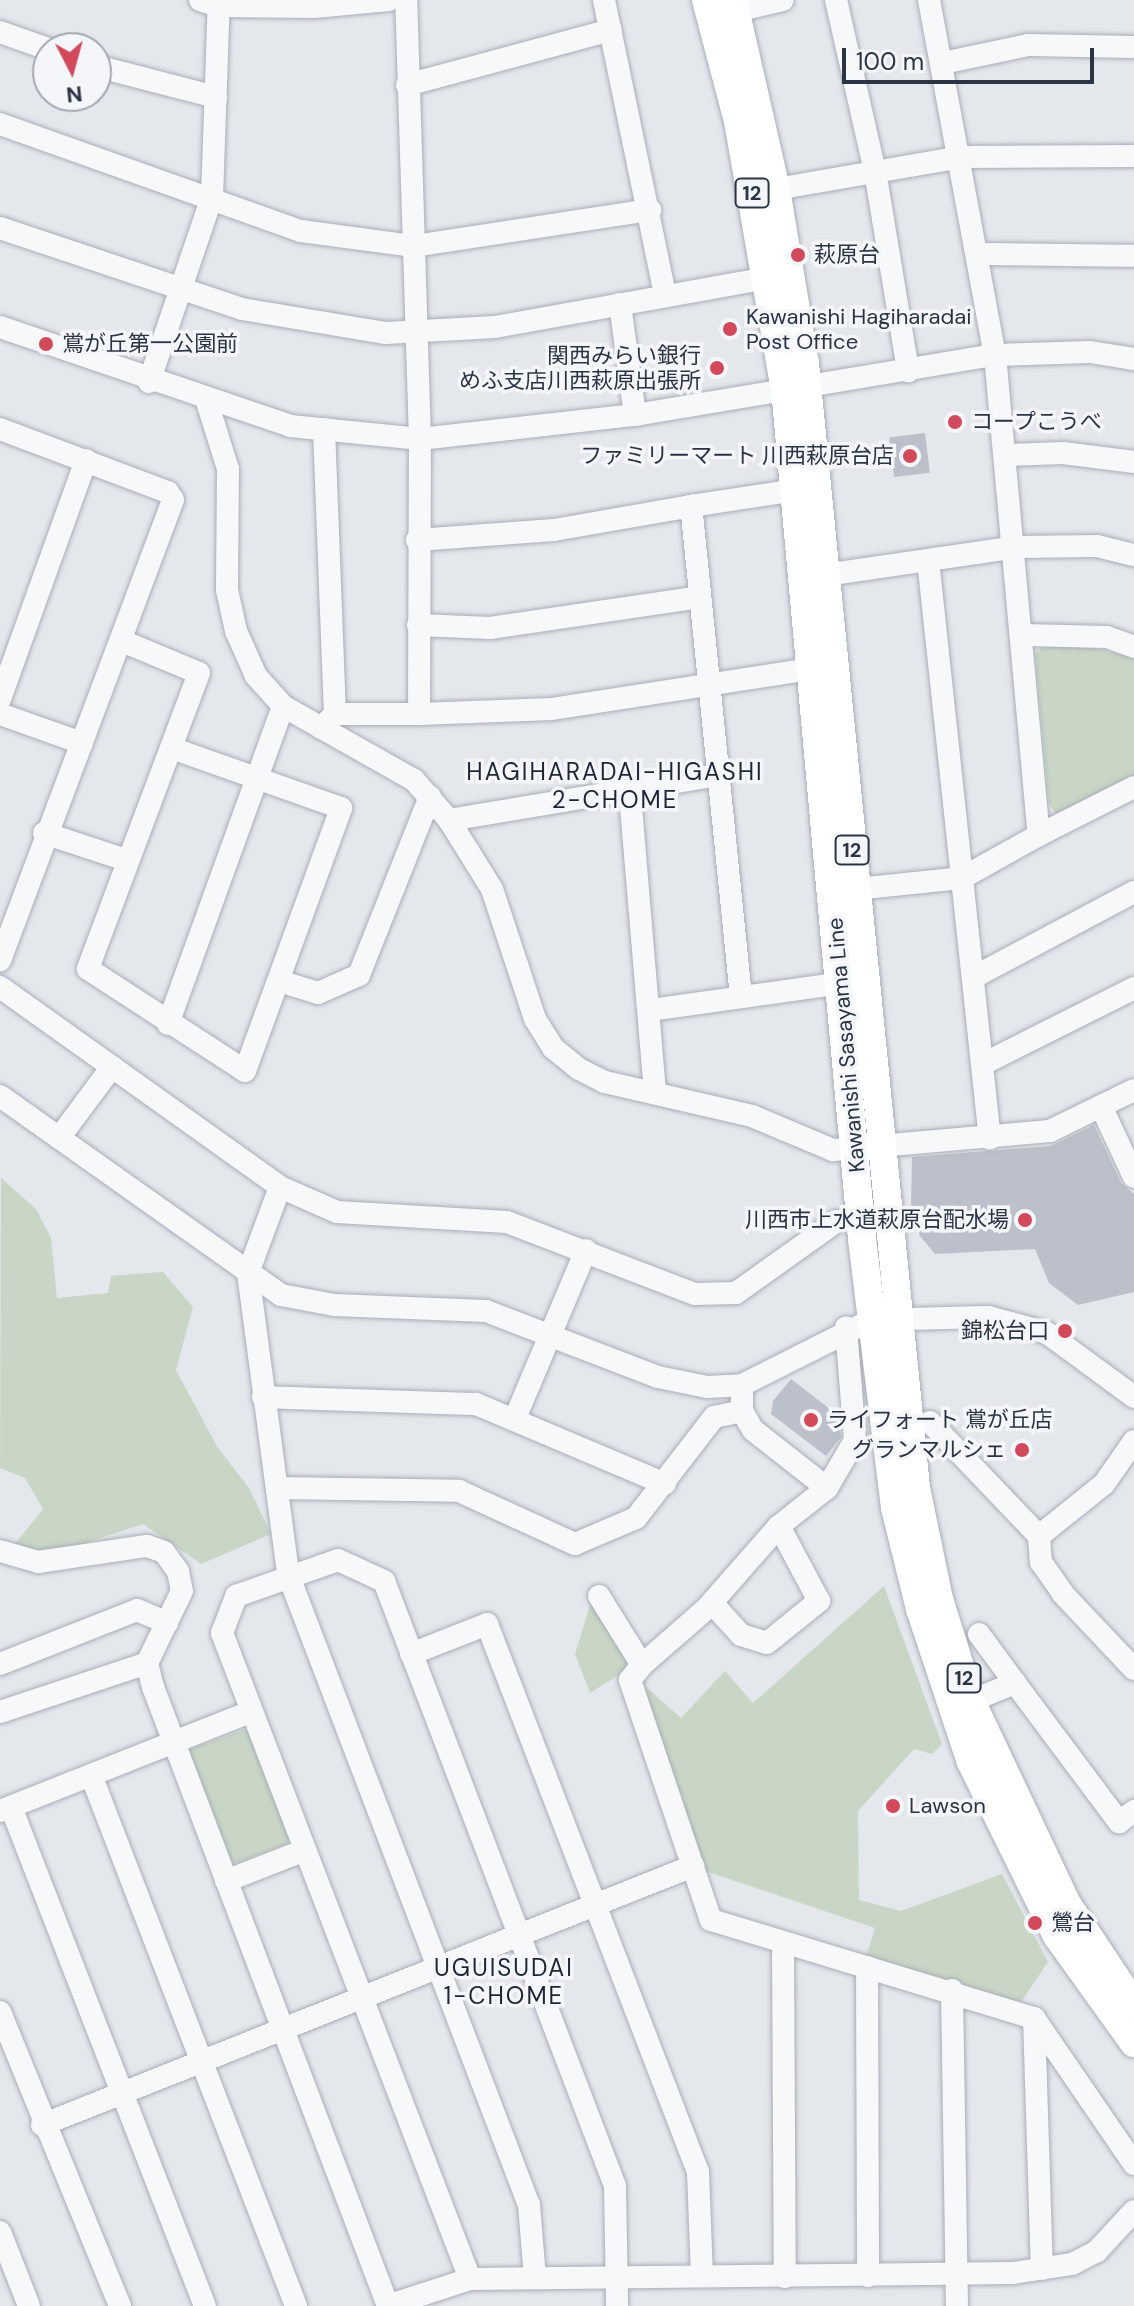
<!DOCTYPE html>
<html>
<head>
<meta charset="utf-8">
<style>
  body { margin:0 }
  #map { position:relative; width:1134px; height:2306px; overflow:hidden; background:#e4e7ec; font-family:"DM Sans","Noto Sans JP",sans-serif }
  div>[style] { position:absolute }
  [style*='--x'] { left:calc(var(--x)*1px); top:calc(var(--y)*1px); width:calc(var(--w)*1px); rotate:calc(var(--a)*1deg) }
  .green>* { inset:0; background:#c9d6c5 }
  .building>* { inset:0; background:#bbc0ca; transform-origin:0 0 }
  .roads { filter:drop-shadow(0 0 2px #a9aeb7) drop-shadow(0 0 2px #a9aeb7) }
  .minor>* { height:22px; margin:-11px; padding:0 11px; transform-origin:11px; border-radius:11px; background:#f7f8fa }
  .major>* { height:28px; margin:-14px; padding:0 14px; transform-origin:14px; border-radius:14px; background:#fff }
  .dots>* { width:22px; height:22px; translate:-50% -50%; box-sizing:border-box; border:4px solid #f4f6f9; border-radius:50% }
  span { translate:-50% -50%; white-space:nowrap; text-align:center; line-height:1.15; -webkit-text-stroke:7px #f4f6f9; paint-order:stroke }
  .shield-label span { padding:2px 6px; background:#f4f6f9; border:2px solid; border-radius:6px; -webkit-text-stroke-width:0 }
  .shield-label { font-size:20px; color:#2b3445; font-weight:700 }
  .poi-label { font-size:22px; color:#2b3445 }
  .left { translate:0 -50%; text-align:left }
  .right { translate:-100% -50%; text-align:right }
  .street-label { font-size:22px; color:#2b3445 }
  .neighbourhood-label { font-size:24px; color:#1d2536; letter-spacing:2px }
  .north { position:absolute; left:32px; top:32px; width:80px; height:80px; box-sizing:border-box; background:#f4f6f9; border:2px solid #a4a8b1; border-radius:50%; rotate:174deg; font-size:22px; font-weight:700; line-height:32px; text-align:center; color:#2b3445 }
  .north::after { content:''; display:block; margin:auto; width:28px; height:36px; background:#d1495b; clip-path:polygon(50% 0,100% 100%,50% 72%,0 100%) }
  .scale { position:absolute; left:842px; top:48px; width:252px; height:36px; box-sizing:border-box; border:4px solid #2b3445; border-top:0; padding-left:10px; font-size:24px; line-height:28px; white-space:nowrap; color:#2b3445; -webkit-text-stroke:6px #f4f6f9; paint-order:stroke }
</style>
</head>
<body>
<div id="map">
  <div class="green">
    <div style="clip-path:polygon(1044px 645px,1081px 645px,1134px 658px,1134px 778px,1057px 815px,1049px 804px,1035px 654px)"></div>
    <div style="clip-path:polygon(1px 1178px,36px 1209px,51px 1238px,57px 1298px,108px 1293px,111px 1276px,163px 1272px,193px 1307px,176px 1370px,218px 1448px,249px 1488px,271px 1534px,201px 1564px,143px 1524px,46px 1556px,14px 1545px,43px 1509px,25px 1478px,0 1468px)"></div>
    <div style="clip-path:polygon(884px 1586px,942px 1744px,932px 1754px,914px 1749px,858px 1811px,859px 1900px,901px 1911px,1002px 1874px,1048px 1962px,1021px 2002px,866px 1957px,875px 1928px,702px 1870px,642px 1697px,646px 1687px,681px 1718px,725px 1671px,753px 1703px)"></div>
    <div style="clip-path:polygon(591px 1602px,630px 1668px,590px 1693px,575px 1654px)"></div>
    <div style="clip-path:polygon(243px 1730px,252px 1734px,291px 1832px,288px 1843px,237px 1863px,229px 1861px,189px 1755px,191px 1749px)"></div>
  </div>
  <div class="building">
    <div style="left:925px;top:433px;width:40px;height:36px;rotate:83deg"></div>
    <div style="clip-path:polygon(1094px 1125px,1121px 1183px,1134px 1194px,1134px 1292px,1078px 1305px,1049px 1283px,1035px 1249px,935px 1254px,920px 1236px,911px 1204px,912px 1157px,1051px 1146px)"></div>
    <div style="clip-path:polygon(791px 1379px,839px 1416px,841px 1437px,826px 1456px,771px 1414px,773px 1401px)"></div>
  </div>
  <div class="roads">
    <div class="minor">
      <div style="--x:200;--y:0;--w:20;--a:18"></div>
      <div style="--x:219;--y:6;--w:95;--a:0.6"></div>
      <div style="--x:314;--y:7;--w:75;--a:-5.3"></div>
      <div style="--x:604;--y:0;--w:301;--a:78.3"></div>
      <div style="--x:836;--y:0;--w:175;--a:77.2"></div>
      <div style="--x:875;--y:171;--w:203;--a:80.6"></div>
      <div style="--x:929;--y:0;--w:361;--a:79.5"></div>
      <div style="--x:995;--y:355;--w:482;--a:84.8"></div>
      <div style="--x:1039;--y:835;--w:88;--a:150.8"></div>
      <div style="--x:962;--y:878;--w:262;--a:83.9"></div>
      <div style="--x:736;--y:11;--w:48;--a:-13.2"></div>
      <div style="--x:0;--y:32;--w:51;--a:19.5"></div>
      <div style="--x:943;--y:63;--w:87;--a:-12"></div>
      <div style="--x:1028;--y:45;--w:106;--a:1.1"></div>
      <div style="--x:96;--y:66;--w:124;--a:14.5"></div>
      <div style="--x:407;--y:85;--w:211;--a:-15.1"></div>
      <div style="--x:0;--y:124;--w:319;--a:19.6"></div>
      <div style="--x:301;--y:231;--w:114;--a:7.6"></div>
      <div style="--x:414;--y:246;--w:239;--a:-8.7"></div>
      <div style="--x:776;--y:189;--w:189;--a:-9.8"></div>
      <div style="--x:962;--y:157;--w:172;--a:-0.3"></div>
      <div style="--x:0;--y:228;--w:255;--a:18.5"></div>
      <div style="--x:242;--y:309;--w:146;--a:9.5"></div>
      <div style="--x:386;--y:333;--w:109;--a:-3.2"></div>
      <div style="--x:495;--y:327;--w:277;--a:-10.2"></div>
      <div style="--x:979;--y:254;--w:155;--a:0.7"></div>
      <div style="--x:620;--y:304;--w:112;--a:82.3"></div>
      <div style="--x:0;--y:327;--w:306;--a:18.8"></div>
      <div style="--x:290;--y:426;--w:131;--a:5.7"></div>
      <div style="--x:420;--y:439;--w:216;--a:-6.4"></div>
      <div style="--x:635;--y:415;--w:365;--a:-9.5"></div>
      <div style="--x:995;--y:355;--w:95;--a:-1.8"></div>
      <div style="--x:1090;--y:352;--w:45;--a:9"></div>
      <div style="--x:149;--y:382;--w:195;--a:-71.2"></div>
      <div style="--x:212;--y:197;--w:197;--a:-88"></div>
      <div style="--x:207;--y:402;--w:70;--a:72.6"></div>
      <div style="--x:228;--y:469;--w:121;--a:90.5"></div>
      <div style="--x:227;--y:590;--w:42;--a:77.6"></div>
      <div style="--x:236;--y:631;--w:49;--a:66"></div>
      <div style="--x:256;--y:676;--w:40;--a:48"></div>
      <div style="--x:283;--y:706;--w:150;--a:29.5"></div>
      <div style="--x:414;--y:780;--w:53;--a:48.8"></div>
      <div style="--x:449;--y:820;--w:81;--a:58.1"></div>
      <div style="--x:492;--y:889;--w:137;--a:71.7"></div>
      <div style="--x:535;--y:1019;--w:34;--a:58"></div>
      <div style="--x:553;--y:1048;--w:33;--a:39"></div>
      <div style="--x:579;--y:1069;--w:29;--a:27"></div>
      <div style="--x:605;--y:1082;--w:151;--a:13"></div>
      <div style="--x:752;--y:1116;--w:88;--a:22.8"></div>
      <div style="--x:833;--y:1150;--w:218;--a:-5"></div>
      <div style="--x:1050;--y:1131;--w:93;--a:-26"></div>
      <div style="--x:0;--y:429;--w:179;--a:20.6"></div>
      <div style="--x:168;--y:492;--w:9;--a:58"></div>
      <div style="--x:173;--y:500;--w:492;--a:110.6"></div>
      <div style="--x:324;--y:429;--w:285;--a:87.8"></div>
      <div style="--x:1008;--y:455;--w:55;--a:-2.1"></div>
      <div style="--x:1063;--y:453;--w:72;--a:7.2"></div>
      <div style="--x:417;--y:540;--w:137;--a:-4.2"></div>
      <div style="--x:554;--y:530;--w:139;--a:-9.9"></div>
      <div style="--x:825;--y:575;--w:194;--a:-8.3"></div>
      <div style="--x:1017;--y:547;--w:80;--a:-0.7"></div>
      <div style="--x:1097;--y:546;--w:38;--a:14"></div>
      <div style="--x:418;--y:625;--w:72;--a:2.4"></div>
      <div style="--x:490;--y:628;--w:212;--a:-8.4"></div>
      <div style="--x:1024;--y:635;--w:83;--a:1.4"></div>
      <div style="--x:1107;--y:637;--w:29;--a:20"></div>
      <div style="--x:122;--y:641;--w:83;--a:22.6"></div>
      <div style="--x:199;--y:673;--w:316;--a:110.6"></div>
      <div style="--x:88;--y:969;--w:187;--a:33"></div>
      <div style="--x:245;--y:1071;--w:280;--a:-69.9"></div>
      <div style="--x:341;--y:808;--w:179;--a:-160.5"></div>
      <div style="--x:0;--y:699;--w:254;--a:-70.2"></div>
      <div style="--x:0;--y:714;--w:87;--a:19.5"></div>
      <div style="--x:419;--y:714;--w:133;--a:-2.2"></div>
      <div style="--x:552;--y:709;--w:261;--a:-8.8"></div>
      <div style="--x:321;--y:728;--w:20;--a:-45"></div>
      <div style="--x:335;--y:714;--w:84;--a:0"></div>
      <div style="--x:419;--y:714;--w:275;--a:-89.8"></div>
      <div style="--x:420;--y:439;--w:439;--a:-91.8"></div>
      <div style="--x:630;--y:795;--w:299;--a:85.2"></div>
      <div style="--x:449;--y:820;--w:273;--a:-9.5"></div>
      <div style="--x:44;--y:833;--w:86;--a:18.2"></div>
      <div style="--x:1039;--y:835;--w:106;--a:-26.8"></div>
      <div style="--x:856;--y:889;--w:107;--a:-5.9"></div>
      <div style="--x:962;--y:878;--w:318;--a:-96.1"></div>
      <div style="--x:974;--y:977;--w:181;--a:-28"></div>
      <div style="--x:279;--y:981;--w:41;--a:17.1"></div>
      <div style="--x:318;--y:993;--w:45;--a:-23.7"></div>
      <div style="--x:359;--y:975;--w:192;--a:-68.3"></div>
      <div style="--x:0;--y:987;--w:344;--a:35.5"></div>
      <div style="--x:280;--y:1187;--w:62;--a:23.7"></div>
      <div style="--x:337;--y:1212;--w:170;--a:3.4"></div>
      <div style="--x:507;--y:1222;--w:201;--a:21"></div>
      <div style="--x:695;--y:1294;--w:41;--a:-1.4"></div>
      <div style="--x:736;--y:1293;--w:124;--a:-35.5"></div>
      <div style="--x:741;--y:997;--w:494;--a:-95.8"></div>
      <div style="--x:691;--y:506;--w:106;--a:-8.7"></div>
      <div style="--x:650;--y:1010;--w:193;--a:-8"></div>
      <div style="--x:168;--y:1024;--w:338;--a:-70.1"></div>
      <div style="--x:983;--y:1064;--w:169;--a:-26.7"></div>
      <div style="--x:0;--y:1096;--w:344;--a:35.3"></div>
      <div style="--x:281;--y:1295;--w:54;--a:10.7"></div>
      <div style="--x:334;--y:1305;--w:152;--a:2.3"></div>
      <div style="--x:486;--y:1311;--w:184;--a:21"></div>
      <div style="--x:658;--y:1377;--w:50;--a:11.5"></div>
      <div style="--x:707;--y:1387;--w:35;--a:-3"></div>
      <div style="--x:742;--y:1385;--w:144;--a:-26.7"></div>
      <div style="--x:871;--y:1320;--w:118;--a:-1.5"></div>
      <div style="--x:989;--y:1317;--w:60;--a:15.4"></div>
      <div style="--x:1047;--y:1333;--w:108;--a:36.3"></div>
      <div style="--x:1101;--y:1106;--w:78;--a:65.1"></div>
      <div style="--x:59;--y:1138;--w:89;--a:-53.3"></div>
      <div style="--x:280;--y:1187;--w:92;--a:110.4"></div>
      <div style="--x:248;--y:1273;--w:304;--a:82.4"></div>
      <div style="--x:288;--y:1574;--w:675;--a:69.1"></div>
      <div style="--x:529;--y:2205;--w:73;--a:85.3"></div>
      <div style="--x:263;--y:1397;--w:213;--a:1.9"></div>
      <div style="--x:476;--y:1404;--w:205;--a:22.9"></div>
      <div style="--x:516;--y:1416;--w:180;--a:-67.1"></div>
      <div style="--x:930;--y:1422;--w:158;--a:46.3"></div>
      <div style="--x:1039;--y:1536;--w:83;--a:-38.7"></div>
      <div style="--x:1104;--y:1484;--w:52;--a:-55.1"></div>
      <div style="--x:278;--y:1488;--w:181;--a:0.9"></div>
      <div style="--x:459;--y:1491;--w:128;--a:24.6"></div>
      <div style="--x:575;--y:1544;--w:66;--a:-23.1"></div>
      <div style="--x:636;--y:1518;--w:128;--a:-52.3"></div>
      <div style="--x:714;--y:1417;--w:29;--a:-12"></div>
      <div style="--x:742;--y:1411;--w:26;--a:-90"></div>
      <div style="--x:827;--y:1488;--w:56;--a:-59.7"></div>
      <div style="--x:855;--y:1440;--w:113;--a:-94.6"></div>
      <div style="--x:1039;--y:1536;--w:26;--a:86"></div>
      <div style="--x:1041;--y:1562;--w:39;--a:55"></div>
      <div style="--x:1063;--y:1594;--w:103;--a:46.6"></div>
      <div style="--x:0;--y:1551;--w:40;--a:16"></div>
      <div style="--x:38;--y:1562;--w:110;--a:-8.4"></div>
      <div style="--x:147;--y:1546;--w:18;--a:19"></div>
      <div style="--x:164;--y:1552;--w:24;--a:54"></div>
      <div style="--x:178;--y:1571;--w:20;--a:79"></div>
      <div style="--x:182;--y:1591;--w:80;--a:115.9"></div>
      <div style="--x:147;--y:1663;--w:25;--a:76"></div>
      <div style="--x:153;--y:1687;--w:662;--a:69.21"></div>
      <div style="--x:599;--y:1596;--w:81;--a:58.1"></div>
      <div style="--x:642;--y:1665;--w:19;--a:129"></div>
      <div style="--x:630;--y:1680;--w:253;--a:71.4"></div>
      <div style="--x:711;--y:1920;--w:338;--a:16.9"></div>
      <div style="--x:1034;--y:2018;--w:177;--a:55.6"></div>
      <div style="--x:712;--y:1603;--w:43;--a:47.8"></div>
      <div style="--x:741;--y:1635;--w:27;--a:17"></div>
      <div style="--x:767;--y:1643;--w:67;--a:-38.9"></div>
      <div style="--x:819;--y:1601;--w:85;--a:-118.1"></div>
      <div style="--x:979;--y:1634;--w:61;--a:53.7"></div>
      <div style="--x:411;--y:1654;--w:82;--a:-21.5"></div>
      <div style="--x:487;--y:1624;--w:587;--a:68.94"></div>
      <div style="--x:698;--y:2172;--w:104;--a:87.8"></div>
      <div style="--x:0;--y:1664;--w:147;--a:-21.5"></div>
      <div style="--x:137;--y:1610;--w:33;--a:23"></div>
      <div style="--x:642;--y:1665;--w:86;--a:-41.2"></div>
      <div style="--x:707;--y:1608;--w:109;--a:-48.7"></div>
      <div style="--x:779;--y:1526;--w:61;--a:-38.4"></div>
      <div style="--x:827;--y:1488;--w:94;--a:-141.9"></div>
      <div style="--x:753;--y:1430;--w:22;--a:-120"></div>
      <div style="--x:956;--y:1707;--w:64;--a:-22.1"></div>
      <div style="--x:1015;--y:1683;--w:174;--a:53.2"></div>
      <div style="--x:1119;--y:1822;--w:19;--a:-36"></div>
      <div style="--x:0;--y:1712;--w:155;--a:-18.4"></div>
      <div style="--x:91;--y:1775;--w:569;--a:68.89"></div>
      <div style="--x:11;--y:1807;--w:535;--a:68.76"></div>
      <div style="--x:0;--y:1811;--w:271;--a:-21.6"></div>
      <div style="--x:226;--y:1881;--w:85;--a:-21.4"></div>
      <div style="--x:783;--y:1943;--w:334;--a:89.7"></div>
      <div style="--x:867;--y:1967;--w:309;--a:89.8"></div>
      <div style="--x:952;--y:1990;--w:316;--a:89.1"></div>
      <div style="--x:0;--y:2012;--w:318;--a:67.8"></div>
      <div style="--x:1034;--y:2018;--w:251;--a:88.2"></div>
      <div style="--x:42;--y:2125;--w:701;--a:-21.7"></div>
      <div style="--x:0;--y:2232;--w:79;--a:68.6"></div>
      <div style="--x:470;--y:2279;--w:692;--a:-111"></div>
      <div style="--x:222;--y:1633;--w:40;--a:-69"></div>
      <div style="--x:236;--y:1596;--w:108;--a:-19.4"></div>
      <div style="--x:338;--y:1560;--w:51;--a:24.5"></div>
      <div style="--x:384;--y:1581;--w:648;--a:69.1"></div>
      <div style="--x:615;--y:2186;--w:120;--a:89"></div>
      <div style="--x:387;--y:2306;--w:87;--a:-18"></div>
      <div style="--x:470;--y:2279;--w:543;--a:-0.63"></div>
      <div style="--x:1013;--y:2273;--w:60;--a:-8.7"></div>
      <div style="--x:1072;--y:2264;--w:28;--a:-27"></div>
      <div style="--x:1097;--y:2251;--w:54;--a:-47.2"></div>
    </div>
    <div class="major">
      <div style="--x:706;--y:0;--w:125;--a:75.2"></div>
      <div style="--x:738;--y:121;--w:272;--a:80.1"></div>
      <div style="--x:785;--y:389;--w:853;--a:84.82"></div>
      <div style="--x:862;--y:1239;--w:271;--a:83"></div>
      <div style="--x:895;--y:1508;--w:104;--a:76.1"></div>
      <div style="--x:920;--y:1609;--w:161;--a:71.6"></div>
      <div style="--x:971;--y:1762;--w:194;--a:63.7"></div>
      <div style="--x:1057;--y:1936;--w:132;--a:54.3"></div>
      <div style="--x:733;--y:0;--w:194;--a:77.2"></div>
      <div style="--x:776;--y:189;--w:177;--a:80.6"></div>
      <div style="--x:805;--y:364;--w:1129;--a:84.36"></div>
      <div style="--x:916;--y:1488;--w:113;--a:78.3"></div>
      <div style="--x:939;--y:1599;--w:107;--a:72.6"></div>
      <div style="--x:971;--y:1701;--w:225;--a:64.7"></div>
      <div style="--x:1067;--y:1904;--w:121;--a:56.4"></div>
    </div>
  </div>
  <div class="dots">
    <div style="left:798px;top:255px;background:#d1495b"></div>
    <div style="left:730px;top:329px;background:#d1495b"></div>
    <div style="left:46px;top:344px;background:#d1495b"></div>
    <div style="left:717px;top:368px;background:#d1495b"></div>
    <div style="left:955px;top:422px;background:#d1495b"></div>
    <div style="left:910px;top:456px;background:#d1495b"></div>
    <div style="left:1025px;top:1220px;background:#d1495b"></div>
    <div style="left:1065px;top:1331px;background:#d1495b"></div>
    <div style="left:811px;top:1420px;background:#d1495b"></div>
    <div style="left:1022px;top:1450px;background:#d1495b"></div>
    <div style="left:893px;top:1806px;background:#d1495b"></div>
    <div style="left:1035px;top:1923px;background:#d1495b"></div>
  </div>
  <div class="shield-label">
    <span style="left:752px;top:193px">12</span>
    <span style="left:852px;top:850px">12</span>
    <span style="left:964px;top:1678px">12</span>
  </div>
  <div class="poi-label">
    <span class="left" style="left:814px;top:255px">萩原台</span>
    <span class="left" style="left:746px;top:329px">Kawanishi Hagiharadai<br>Post Office</span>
    <span class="left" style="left:62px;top:344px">鴬が丘第一公園前</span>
    <span class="right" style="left:701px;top:368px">関西みらい銀行<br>めふ支店川西萩原出張所</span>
    <span class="left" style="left:971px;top:422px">コープこうべ</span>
    <span class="right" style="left:894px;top:456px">ファミリーマート 川西萩原台店</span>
    <span class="right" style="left:1009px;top:1220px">川西市上水道萩原台配水場</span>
    <span class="right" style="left:1049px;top:1331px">錦松台口</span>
    <span class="left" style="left:827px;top:1420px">ライフォート 鴬が丘店</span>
    <span class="right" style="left:1006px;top:1450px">グランマルシェ</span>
    <span class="left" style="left:909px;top:1806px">Lawson</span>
    <span class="left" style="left:1051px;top:1923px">鶯台</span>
  </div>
  <div class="street-label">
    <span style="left:846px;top:1045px;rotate:-95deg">Kawanishi Sasayama Line</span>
  </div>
  <div class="neighbourhood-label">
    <span style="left:615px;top:786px">HAGIHARADAI-HIGASHI<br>2-CHOME</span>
    <span style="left:504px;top:1982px">UGUISUDAI<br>1-CHOME</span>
  </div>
  <div class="north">N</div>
  <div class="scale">100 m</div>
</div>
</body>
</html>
